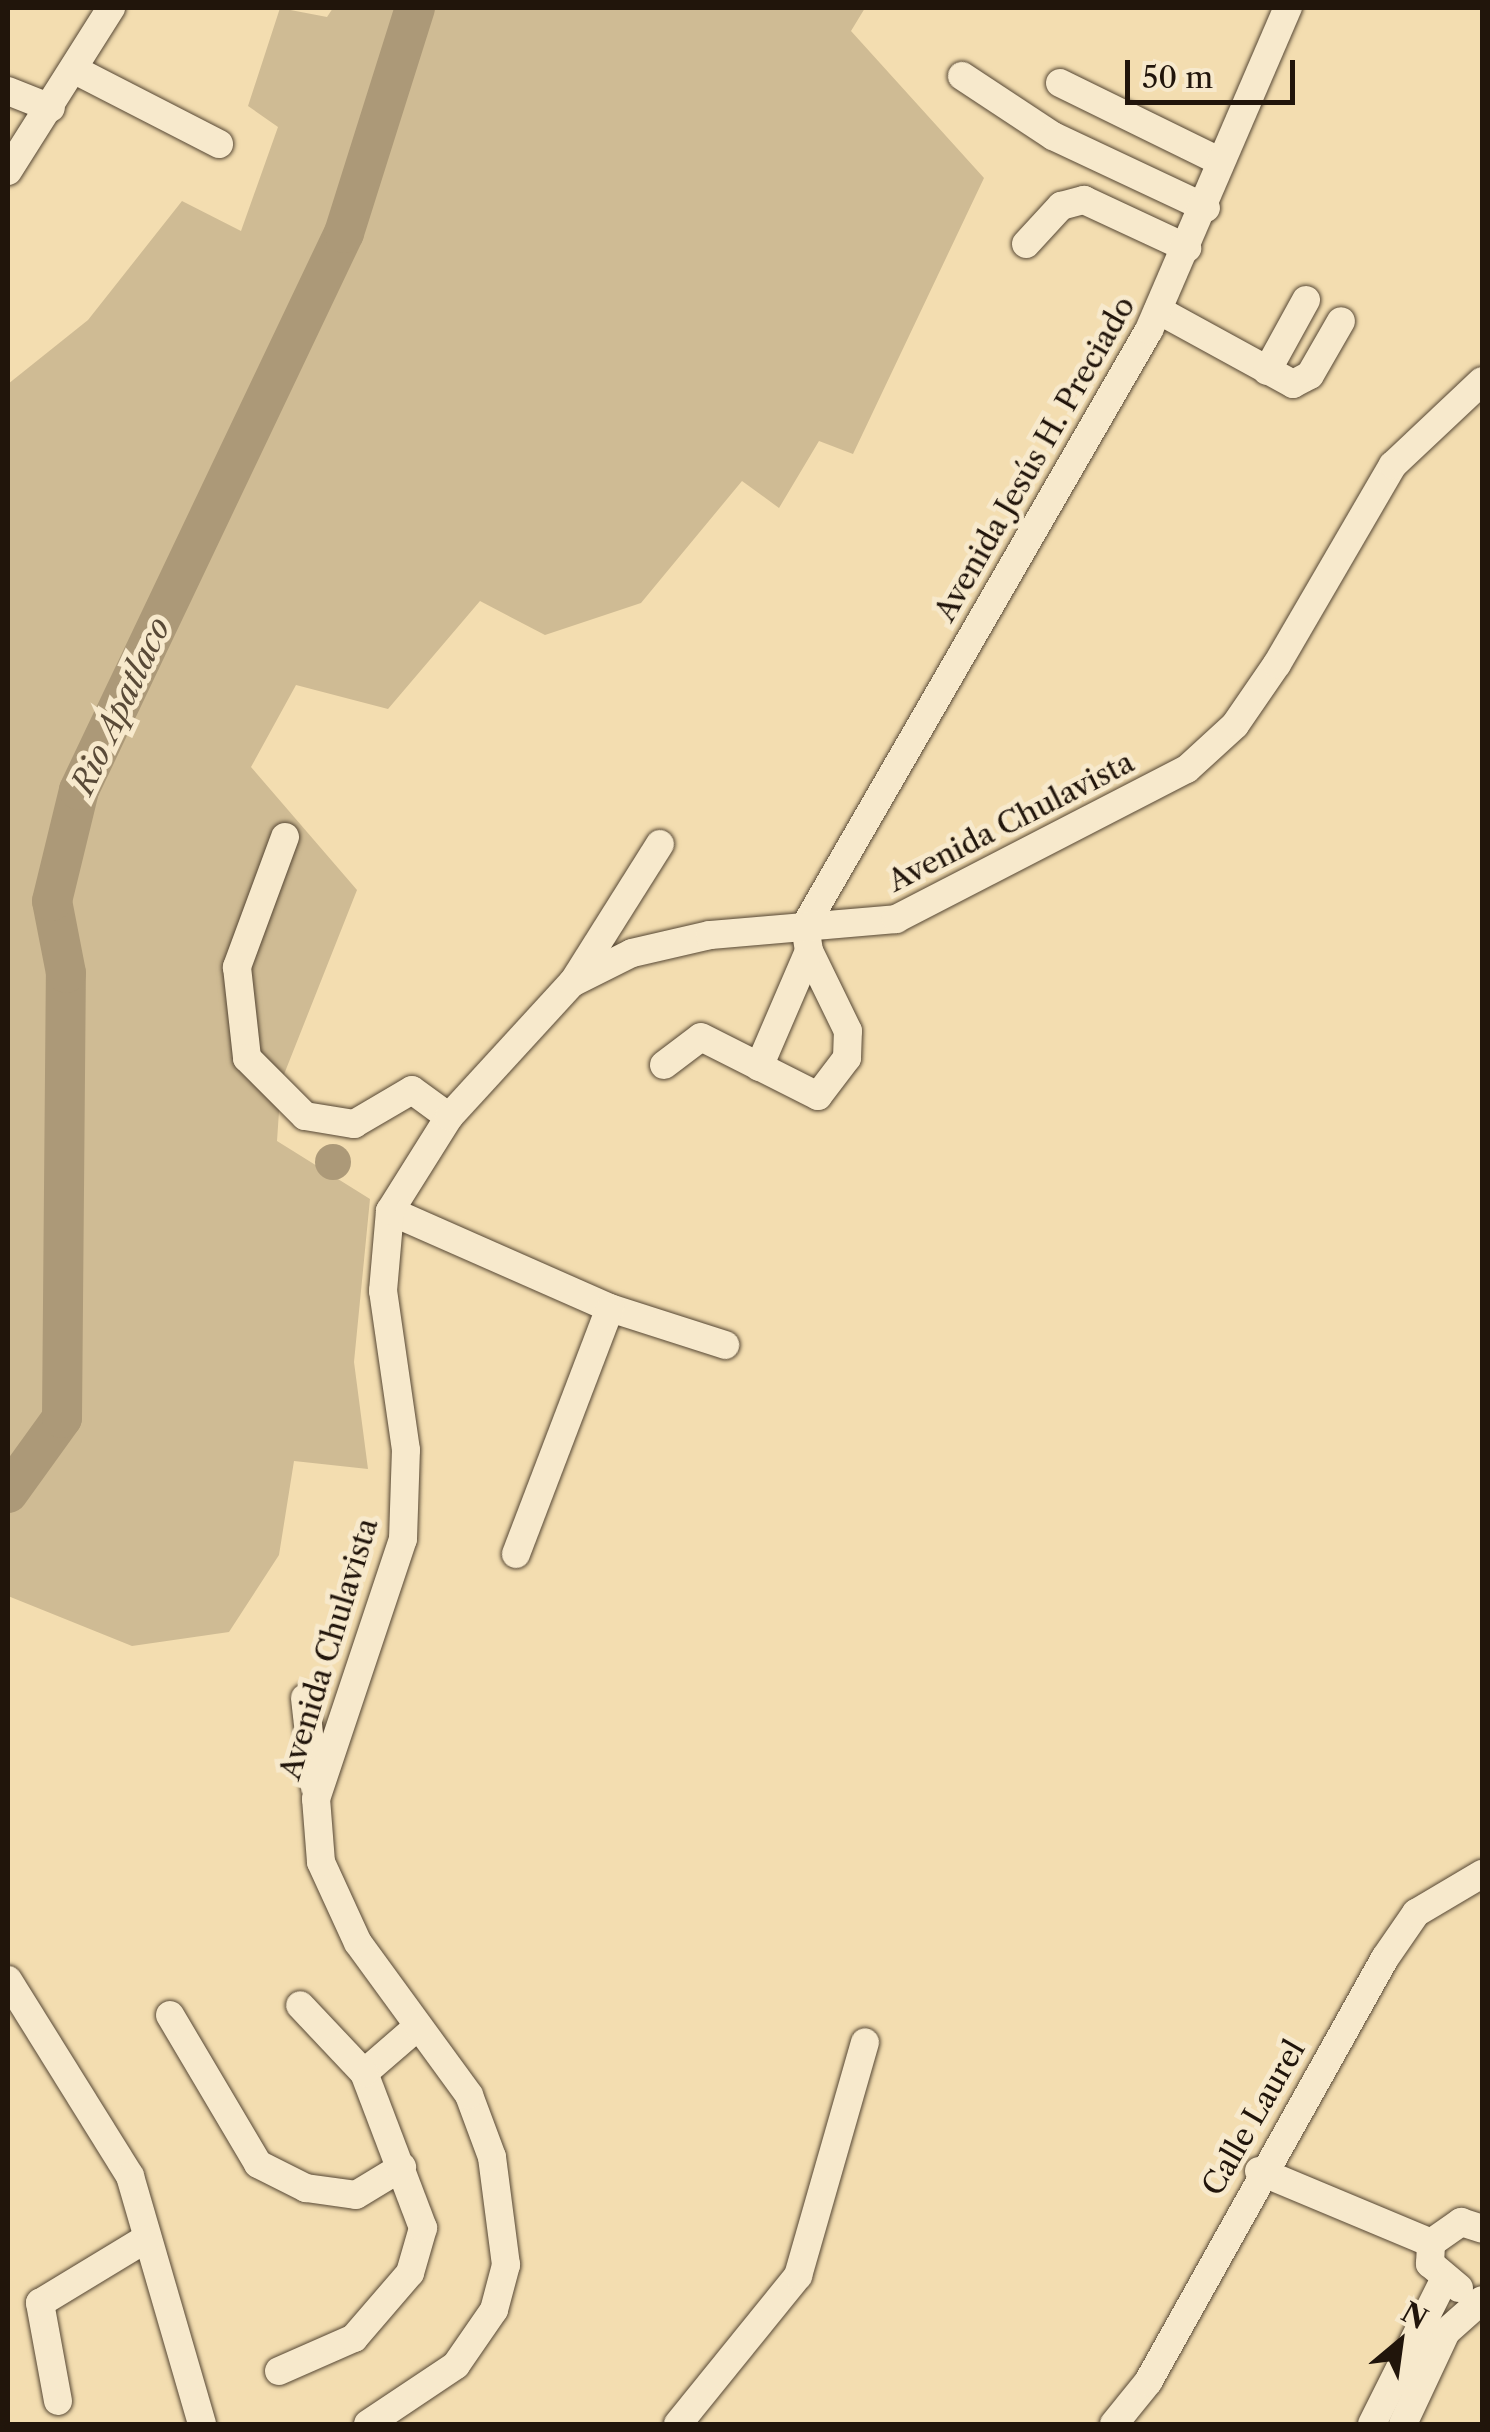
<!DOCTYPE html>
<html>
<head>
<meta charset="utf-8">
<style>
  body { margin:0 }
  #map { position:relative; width:1490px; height:2432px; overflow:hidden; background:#f3ddb0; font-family:"Libre Caslon Text",serif }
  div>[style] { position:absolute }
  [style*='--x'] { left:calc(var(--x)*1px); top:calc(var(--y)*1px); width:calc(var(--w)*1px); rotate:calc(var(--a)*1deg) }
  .green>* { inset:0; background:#cfbb94 }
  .water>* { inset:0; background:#ac9978 }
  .round { border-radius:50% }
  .river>* { height:40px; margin:-20px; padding:0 20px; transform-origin:20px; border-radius:20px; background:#ac9978 }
  .roads { filter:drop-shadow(0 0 2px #564734) drop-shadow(0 0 2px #564734) }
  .minor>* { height:28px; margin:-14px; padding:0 14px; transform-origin:14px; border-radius:14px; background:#f7e9cc }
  span { translate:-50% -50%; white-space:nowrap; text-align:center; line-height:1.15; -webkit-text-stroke:10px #f7e9cc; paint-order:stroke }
  .street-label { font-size:30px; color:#21150b }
  .water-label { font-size:32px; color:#594a37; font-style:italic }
  .frame { position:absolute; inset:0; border:10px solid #21150b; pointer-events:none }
  .north { position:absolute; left:1350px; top:2292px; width:100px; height:100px; -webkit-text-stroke:8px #f7e9cc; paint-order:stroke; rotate:29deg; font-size:28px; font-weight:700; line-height:40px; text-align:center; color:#21150b }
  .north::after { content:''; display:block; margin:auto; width:35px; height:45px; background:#21150b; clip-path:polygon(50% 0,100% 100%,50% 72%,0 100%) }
  .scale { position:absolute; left:1125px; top:60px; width:170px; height:45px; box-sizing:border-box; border:5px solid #21150b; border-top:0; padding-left:12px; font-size:30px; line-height:35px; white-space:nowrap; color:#21150b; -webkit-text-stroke:8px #f7e9cc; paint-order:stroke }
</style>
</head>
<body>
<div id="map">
  <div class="green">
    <div style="clip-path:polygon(280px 8px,327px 17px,333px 8px,865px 8px,851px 31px,984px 178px,853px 454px,819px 441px,779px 508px,742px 481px,641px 603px,545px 635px,480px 601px,388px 709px,296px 685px,251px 767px,357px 890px,281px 1082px,277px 1141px,370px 1199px,354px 1362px,368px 1469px,294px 1461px,279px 1555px,229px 1632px,132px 1646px,8px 1596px,8px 384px,88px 320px,182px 201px,241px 231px,278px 127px,248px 106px)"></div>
  </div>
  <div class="water">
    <div class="round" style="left:315px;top:1144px;width:36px;height:36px"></div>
  </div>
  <div class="river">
    <div style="--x:8;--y:1493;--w:92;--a:-54.2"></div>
    <div style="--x:62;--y:1418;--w:445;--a:-89.5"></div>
    <div style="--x:66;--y:973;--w:73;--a:-101"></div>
    <div style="--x:52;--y:901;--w:114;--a:-76.3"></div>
    <div style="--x:79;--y:790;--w:617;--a:-64.56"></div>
    <div style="--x:344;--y:233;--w:236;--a:-72.5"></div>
  </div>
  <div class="roads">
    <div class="minor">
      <div style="--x:75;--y:70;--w:162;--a:27.2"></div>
      <div style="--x:962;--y:76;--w:109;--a:33.4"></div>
      <div style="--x:1053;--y:136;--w:169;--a:25.2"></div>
      <div style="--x:1060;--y:83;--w:179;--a:26.1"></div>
      <div style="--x:8;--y:91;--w:46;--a:21.6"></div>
      <div style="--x:8;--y:171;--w:193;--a:-57.7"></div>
      <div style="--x:1026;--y:244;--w:52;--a:-47.4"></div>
      <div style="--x:1061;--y:206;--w:24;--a:-15"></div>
      <div style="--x:1084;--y:200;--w:114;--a:25"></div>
      <div style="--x:1158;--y:310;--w:154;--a:28.7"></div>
      <div style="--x:1293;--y:384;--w:19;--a:-28"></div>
      <div style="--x:1310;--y:375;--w:62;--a:-60.1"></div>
      <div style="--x:1267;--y:371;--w:81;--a:-61.2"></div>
      <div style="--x:285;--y:837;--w:139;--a:110.3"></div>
      <div style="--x:237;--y:967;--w:92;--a:83.7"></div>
      <div style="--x:247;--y:1058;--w:82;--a:45"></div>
      <div style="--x:305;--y:1116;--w:50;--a:9.3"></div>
      <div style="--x:354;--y:1124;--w:67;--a:-30.4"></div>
      <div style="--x:412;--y:1090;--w:46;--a:36.1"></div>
      <div style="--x:573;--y:982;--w:163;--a:-57.8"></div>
      <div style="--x:664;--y:1065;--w:46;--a:-37.1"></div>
      <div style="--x:701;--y:1037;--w:131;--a:26.8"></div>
      <div style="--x:818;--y:1096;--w:48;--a:-52.7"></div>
      <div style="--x:847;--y:1058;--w:27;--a:-88"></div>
      <div style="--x:848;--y:1031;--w:89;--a:-116"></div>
      <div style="--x:759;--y:1067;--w:126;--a:-66.7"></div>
      <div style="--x:809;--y:951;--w:25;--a:-99"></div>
      <div style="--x:805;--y:926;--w:688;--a:-60.01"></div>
      <div style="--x:1149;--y:330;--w:351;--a:-66.7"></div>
      <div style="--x:390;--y:1211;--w:240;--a:23.8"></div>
      <div style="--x:610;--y:1308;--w:121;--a:17.8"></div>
      <div style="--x:516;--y:1554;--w:263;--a:-69.1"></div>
      <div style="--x:305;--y:1698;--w:90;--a:83.6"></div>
      <div style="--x:8;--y:1980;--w:231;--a:58.1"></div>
      <div style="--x:130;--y:2176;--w:258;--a:73.8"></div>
      <div style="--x:170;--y:2015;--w:173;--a:59.4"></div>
      <div style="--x:258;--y:2164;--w:54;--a:26.6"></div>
      <div style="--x:306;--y:2188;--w:50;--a:8"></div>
      <div style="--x:356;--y:2195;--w:54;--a:-31.3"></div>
      <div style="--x:364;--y:2073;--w:69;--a:-40.9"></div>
      <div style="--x:1259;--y:2171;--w:186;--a:22.7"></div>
      <div style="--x:1459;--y:2288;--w:38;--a:-140"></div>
      <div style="--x:1430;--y:2264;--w:21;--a:-87"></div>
      <div style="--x:1431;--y:2243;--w:37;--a:-35"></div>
      <div style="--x:1461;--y:2222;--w:22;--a:18"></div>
      <div style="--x:279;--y:2371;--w:82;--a:-23.7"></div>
      <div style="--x:354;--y:2338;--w:86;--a:-49.3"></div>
      <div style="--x:410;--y:2273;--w:47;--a:-73.9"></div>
      <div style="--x:423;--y:2228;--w:166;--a:-110.8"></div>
      <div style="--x:364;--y:2073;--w:93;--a:-133.3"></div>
      <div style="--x:58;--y:2401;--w:100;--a:-100.4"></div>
      <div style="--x:40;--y:2303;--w:122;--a:-31.2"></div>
      <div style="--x:368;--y:2424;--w:106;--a:-33.8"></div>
      <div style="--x:456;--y:2365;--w:67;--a:-55.4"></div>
      <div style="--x:494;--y:2310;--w:47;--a:-75.1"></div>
      <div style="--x:506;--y:2265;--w:109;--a:-97.4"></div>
      <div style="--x:492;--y:2157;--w:66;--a:-110.4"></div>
      <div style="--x:469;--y:2095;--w:188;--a:-126.1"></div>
      <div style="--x:358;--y:1943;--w:89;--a:-114.6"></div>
      <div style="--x:321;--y:1862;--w:63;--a:-94.5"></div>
      <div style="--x:316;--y:1799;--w:274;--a:-71.5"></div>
      <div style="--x:403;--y:1539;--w:89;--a:-88.1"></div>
      <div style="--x:406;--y:1450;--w:161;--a:-98.2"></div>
      <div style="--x:383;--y:1291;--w:80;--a:-85"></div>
      <div style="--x:390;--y:1211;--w:111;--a:-57.9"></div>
      <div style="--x:449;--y:1117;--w:182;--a:-47.5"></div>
      <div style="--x:572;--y:983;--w:67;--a:-26.6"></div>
      <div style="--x:632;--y:953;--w:80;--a:-13"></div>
      <div style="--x:710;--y:935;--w:187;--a:-4.9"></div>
      <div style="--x:896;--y:919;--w:327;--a:-27.3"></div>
      <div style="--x:1187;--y:769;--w:65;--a:-42.5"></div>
      <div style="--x:1235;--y:725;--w:74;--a:-55.5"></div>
      <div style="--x:1277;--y:664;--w:230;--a:-59.8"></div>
      <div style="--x:1393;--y:465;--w:122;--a:-43.3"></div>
      <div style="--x:678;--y:2424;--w:191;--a:-51"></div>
      <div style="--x:798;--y:2276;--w:243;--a:-74"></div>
      <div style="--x:1114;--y:2424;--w:54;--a:-51"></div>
      <div style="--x:1148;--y:2382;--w:486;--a:-60.8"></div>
      <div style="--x:1385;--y:1958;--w:55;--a:-55.4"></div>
      <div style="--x:1416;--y:1913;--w:77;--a:-30.6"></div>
      <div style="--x:1372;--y:2424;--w:159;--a:-63.4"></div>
      <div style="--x:1403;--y:2424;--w:102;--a:-64.9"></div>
      <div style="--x:1446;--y:2332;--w:48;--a:-41.6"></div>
    </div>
  </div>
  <div class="street-label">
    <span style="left:1035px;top:459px;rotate:-60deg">Avenida Jesús H. Preciado</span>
    <span style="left:1011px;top:822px;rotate:-27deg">Avenida Chulavista</span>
    <span style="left:329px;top:1649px;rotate:-73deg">Avenida Chulavista</span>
    <span style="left:1254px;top:2118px;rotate:-60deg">Calle Laurel</span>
  </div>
  <div class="water-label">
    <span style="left:121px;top:706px;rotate:-65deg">Rio Apatlaco</span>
  </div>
  <div class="frame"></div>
  <div class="north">N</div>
  <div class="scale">50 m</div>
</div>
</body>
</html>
